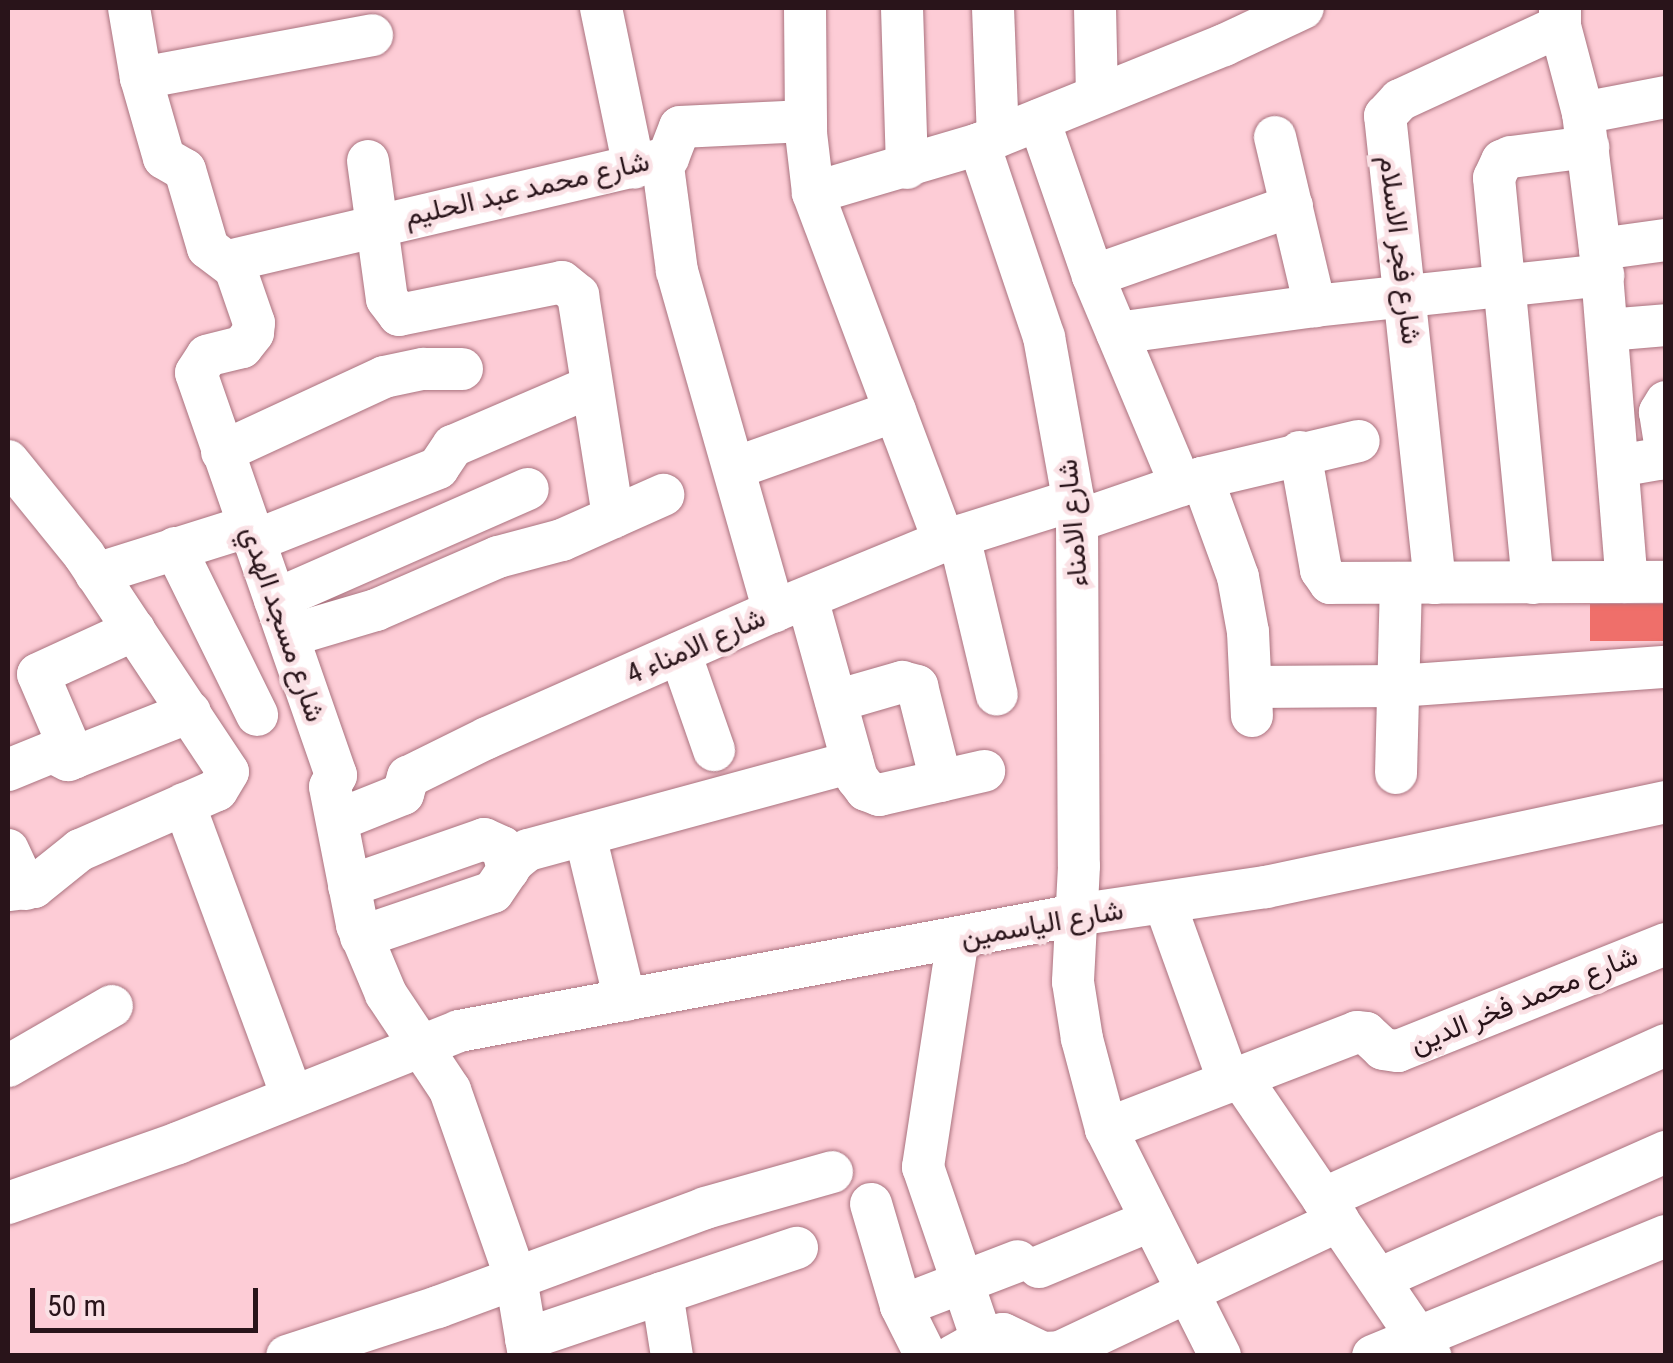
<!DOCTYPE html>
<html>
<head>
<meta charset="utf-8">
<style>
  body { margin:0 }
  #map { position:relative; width:1673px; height:1363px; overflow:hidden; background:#fdccd6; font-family:"Roboto Condensed",Vazirmatn,sans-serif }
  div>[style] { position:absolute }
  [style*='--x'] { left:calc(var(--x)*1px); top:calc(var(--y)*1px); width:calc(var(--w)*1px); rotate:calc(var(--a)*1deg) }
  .building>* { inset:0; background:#ef6f6a; transform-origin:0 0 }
  .roads { filter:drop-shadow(0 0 2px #aa737f) drop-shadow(0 0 2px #aa737f) }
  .minor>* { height:42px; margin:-21px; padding:0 21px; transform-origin:21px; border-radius:21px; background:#fff }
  span { translate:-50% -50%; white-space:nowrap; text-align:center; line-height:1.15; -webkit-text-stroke:9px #fae1e5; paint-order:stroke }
  .street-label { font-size:28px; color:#29141a }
  .frame { position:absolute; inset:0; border:10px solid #29141a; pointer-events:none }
  .scale { position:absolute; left:30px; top:1288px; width:228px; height:45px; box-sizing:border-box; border:5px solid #29141a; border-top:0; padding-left:12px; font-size:30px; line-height:35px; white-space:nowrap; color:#29141a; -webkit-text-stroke:8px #fae1e5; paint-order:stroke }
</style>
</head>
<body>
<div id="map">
  <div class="building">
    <div style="left:1666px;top:604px;width:37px;height:76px;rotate:90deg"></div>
  </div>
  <div class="roads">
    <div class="minor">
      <div style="--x:129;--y:8;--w:71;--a:80.3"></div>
      <div style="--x:141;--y:78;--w:83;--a:74"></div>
      <div style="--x:164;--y:158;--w:24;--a:30"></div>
      <div style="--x:185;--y:170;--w:81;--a:73.6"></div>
      <div style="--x:208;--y:248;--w:34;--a:37"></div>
      <div style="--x:235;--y:268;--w:58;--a:70.9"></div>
      <div style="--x:254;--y:323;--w:10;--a:96"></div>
      <div style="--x:253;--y:333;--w:18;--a:128"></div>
      <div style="--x:242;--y:347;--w:36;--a:166"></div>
      <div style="--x:207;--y:356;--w:20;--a:123"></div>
      <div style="--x:196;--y:373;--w:426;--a:70.8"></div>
      <div style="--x:336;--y:775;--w:13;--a:117"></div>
      <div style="--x:330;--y:787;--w:141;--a:78.9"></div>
      <div style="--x:357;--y:925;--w:75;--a:67.2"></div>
      <div style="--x:386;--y:994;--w:115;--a:56.3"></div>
      <div style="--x:450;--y:1090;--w:199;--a:70.7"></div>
      <div style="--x:516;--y:1278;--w:79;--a:80.5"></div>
      <div style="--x:601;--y:8;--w:163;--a:78.3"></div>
      <div style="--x:805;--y:8;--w:125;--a:89.5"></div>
      <div style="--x:806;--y:133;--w:60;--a:83.3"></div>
      <div style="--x:813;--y:193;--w:372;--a:69.4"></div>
      <div style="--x:902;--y:8;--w:160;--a:88.2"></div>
      <div style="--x:993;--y:8;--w:128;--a:87.8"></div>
      <div style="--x:1095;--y:8;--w:87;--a:88.7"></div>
      <div style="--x:1560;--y:8;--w:18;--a:90"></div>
      <div style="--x:1560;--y:26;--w:90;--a:75.2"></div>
      <div style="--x:1583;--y:113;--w:137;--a:82.9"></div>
      <div style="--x:1600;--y:249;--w:334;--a:85.4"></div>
      <div style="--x:141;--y:78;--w:235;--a:-10.5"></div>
      <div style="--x:1583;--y:113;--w:85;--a:-10.9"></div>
      <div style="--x:1039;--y:120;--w:165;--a:70.9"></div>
      <div style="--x:1093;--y:276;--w:227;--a:67.2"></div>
      <div style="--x:1275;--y:137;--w:174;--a:76.7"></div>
      <div style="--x:979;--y:144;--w:204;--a:71.4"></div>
      <div style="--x:1044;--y:337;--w:187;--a:79.8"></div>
      <div style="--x:1077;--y:521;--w:345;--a:89.7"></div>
      <div style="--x:1079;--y:866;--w:116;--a:93"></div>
      <div style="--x:1073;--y:982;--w:58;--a:81"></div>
      <div style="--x:1082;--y:1039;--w:93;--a:75.1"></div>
      <div style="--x:1106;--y:1129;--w:254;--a:63.3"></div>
      <div style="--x:662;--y:159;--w:113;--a:82.4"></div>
      <div style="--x:677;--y:271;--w:354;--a:74.1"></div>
      <div style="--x:368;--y:161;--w:139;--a:82.2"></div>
      <div style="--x:387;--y:299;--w:20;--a:53"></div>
      <div style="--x:399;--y:315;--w:166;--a:-11.4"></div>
      <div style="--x:562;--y:282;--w:21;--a:39"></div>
      <div style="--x:578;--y:295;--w:225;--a:81"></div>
      <div style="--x:813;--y:193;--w:173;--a:-16.4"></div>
      <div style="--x:979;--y:144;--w:264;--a:-22"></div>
      <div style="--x:1224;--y:45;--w:87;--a:-25.1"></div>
      <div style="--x:1600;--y:249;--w:67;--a:-7.8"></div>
      <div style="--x:229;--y:261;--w:451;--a:-13.2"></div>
      <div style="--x:668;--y:158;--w:33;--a:-69"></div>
      <div style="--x:680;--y:127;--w:126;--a:-2.7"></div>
      <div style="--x:1093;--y:276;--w:211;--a:-19.4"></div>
      <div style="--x:1607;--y:330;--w:59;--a:-4.8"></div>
      <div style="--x:1117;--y:333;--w:200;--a:-7.8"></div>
      <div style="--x:1315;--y:306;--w:290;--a:-6.1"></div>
      <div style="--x:1666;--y:402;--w:12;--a:121"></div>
      <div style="--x:1660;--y:412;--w:37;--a:81"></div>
      <div style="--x:222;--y:452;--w:179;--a:-24.8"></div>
      <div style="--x:384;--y:377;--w:40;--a:-12"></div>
      <div style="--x:423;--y:369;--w:39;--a:0"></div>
      <div style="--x:1300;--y:452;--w:120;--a:79.9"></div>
      <div style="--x:1321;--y:570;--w:16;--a:55"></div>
      <div style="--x:1330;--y:583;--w:335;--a:-0.2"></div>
      <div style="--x:8;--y:461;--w:121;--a:51"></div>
      <div style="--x:84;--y:555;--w:260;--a:56.4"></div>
      <div style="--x:228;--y:772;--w:21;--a:121"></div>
      <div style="--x:217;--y:790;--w:150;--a:156.3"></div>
      <div style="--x:80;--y:850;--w:59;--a:141.2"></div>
      <div style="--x:34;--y:887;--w:26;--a:173"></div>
      <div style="--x:1618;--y:466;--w:42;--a:-9.7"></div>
      <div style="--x:1659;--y:459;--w:11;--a:-49"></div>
      <div style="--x:735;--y:468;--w:170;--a:-19.6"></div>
      <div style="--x:1202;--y:478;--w:105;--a:70"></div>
      <div style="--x:1238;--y:577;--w:56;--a:79.7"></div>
      <div style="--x:1248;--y:632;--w:84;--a:87.3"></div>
      <div style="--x:1077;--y:521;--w:132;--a:-19"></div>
      <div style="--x:1202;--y:478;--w:161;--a:-13.3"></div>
      <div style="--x:959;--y:536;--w:163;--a:76.6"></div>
      <div style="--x:254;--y:541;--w:198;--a:-21.6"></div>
      <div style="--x:438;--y:468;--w:27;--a:-56"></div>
      <div style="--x:453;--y:446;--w:151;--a:-23.3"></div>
      <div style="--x:175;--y:548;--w:186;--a:63.8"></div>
      <div style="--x:96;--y:574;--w:160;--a:-17.4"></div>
      <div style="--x:1435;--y:583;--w:470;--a:-96.1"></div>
      <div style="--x:1385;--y:116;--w:22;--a:-47"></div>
      <div style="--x:1400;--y:100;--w:176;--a:-24.8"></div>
      <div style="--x:1533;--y:583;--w:407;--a:-95.5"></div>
      <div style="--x:1494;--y:178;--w:19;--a:-65"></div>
      <div style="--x:1502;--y:161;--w:10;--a:-24"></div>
      <div style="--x:1511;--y:157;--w:78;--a:-7.4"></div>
      <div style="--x:807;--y:598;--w:187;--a:74.5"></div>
      <div style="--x:857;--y:778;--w:15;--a:53"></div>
      <div style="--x:866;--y:790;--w:14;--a:21"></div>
      <div style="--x:879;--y:795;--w:108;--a:-12.9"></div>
      <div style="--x:275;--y:600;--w:276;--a:-23.7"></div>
      <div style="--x:288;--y:636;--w:92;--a:-16.5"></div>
      <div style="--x:376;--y:610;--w:133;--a:-23.5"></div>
      <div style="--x:498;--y:557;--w:66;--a:-14.9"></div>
      <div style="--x:562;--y:540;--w:111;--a:-24"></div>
      <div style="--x:680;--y:653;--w:103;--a:70.7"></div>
      <div style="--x:1252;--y:687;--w:146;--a:-0.4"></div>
      <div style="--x:1398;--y:686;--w:269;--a:-4.1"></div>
      <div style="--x:836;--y:701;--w:69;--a:-16.1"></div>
      <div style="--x:902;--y:682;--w:16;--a:15"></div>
      <div style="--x:917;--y:686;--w:98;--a:75.8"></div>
      <div style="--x:74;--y:758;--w:91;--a:-113.2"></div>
      <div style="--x:38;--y:674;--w:106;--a:-24.6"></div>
      <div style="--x:8;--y:770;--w:48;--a:-22.2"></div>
      <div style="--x:52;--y:752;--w:18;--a:27"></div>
      <div style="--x:68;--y:760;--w:131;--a:-21.5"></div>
      <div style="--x:1396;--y:773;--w:190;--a:-88.5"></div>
      <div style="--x:184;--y:804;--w:311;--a:69.7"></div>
      <div style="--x:338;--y:820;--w:70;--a:-21.8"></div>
      <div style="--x:403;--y:794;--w:18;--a:-74"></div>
      <div style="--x:408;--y:777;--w:88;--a:-26.3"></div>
      <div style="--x:487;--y:738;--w:314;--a:-23.9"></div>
      <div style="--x:774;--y:611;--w:184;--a:-22.4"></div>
      <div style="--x:944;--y:541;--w:136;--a:-17.5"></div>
      <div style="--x:585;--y:835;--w:170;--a:76.4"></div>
      <div style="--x:8;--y:850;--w:43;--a:65.2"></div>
      <div style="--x:349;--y:886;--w:143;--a:-19.2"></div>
      <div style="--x:484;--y:839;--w:20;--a:24"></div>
      <div style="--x:502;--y:847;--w:24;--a:75"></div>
      <div style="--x:1165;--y:904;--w:189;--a:70.2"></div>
      <div style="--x:361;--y:937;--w:139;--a:-18.8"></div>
      <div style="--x:493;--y:892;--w:36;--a:-56"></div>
      <div style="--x:513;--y:862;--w:19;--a:-39"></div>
      <div style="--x:528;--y:850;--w:336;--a:-15.2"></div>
      <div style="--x:958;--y:938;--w:232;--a:98.7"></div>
      <div style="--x:923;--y:1167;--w:182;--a:71.1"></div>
      <div style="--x:8;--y:1066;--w:120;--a:-30"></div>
      <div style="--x:1240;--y:1077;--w:338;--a:55.7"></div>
      <div style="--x:1106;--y:1129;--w:269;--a:-21.1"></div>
      <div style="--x:1357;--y:1032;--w:9;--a:6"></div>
      <div style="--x:1366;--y:1033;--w:23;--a:43"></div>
      <div style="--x:1383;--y:1049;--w:15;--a:8"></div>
      <div style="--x:1398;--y:1051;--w:289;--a:-21.8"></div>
      <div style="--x:1323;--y:1199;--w:376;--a:-24.2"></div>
      <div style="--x:8;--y:1203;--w:180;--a:-19.4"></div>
      <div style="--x:178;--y:1143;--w:302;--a:-21.7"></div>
      <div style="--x:459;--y:1031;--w:628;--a:-10.65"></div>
      <div style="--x:1076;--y:915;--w:192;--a:-8.4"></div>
      <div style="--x:1266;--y:887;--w:409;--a:-12"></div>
      <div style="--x:871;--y:1204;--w:106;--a:73.6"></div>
      <div style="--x:901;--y:1306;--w:56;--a:63.4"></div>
      <div style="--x:1039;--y:1267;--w:122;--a:-22.6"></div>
      <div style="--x:1379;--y:1279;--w:314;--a:-23.9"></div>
      <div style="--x:662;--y:1293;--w:64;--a:81"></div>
      <div style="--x:901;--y:1306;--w:125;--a:-21"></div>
      <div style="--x:526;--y:1339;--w:286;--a:-18.6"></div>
      <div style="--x:287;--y:1356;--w:159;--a:-18"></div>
      <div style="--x:438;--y:1307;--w:285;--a:-20.3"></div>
      <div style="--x:705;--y:1208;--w:132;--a:-15.8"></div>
      <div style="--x:953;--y:1356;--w:41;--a:-29.1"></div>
      <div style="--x:989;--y:1336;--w:14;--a:-8"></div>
      <div style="--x:1003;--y:1334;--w:44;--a:25.4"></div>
      <div style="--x:1043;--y:1353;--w:17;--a:-3"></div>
      <div style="--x:1060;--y:1352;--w:308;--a:-25.2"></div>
      <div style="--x:1373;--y:1356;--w:317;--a:-22.3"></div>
    </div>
  </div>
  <div class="street-label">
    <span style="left:527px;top:189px;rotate:-13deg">شارع محمد عبد الحليم</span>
    <span style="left:1400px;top:250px;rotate:83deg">شارع فجر الاسلام</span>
    <span style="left:1073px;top:523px;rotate:-95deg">شارع الامناء</span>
    <span style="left:283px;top:624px;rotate:71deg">شارع مسجد الهدي</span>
    <span style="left:696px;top:646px;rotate:-24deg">شارع الامناء 4</span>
    <span style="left:1042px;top:924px;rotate:-10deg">شارع الياسمين</span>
    <span style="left:1524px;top:1000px;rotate:-22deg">شارع محمد فخر الدين</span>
  </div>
  <div class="frame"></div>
  <div class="scale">50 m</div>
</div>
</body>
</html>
